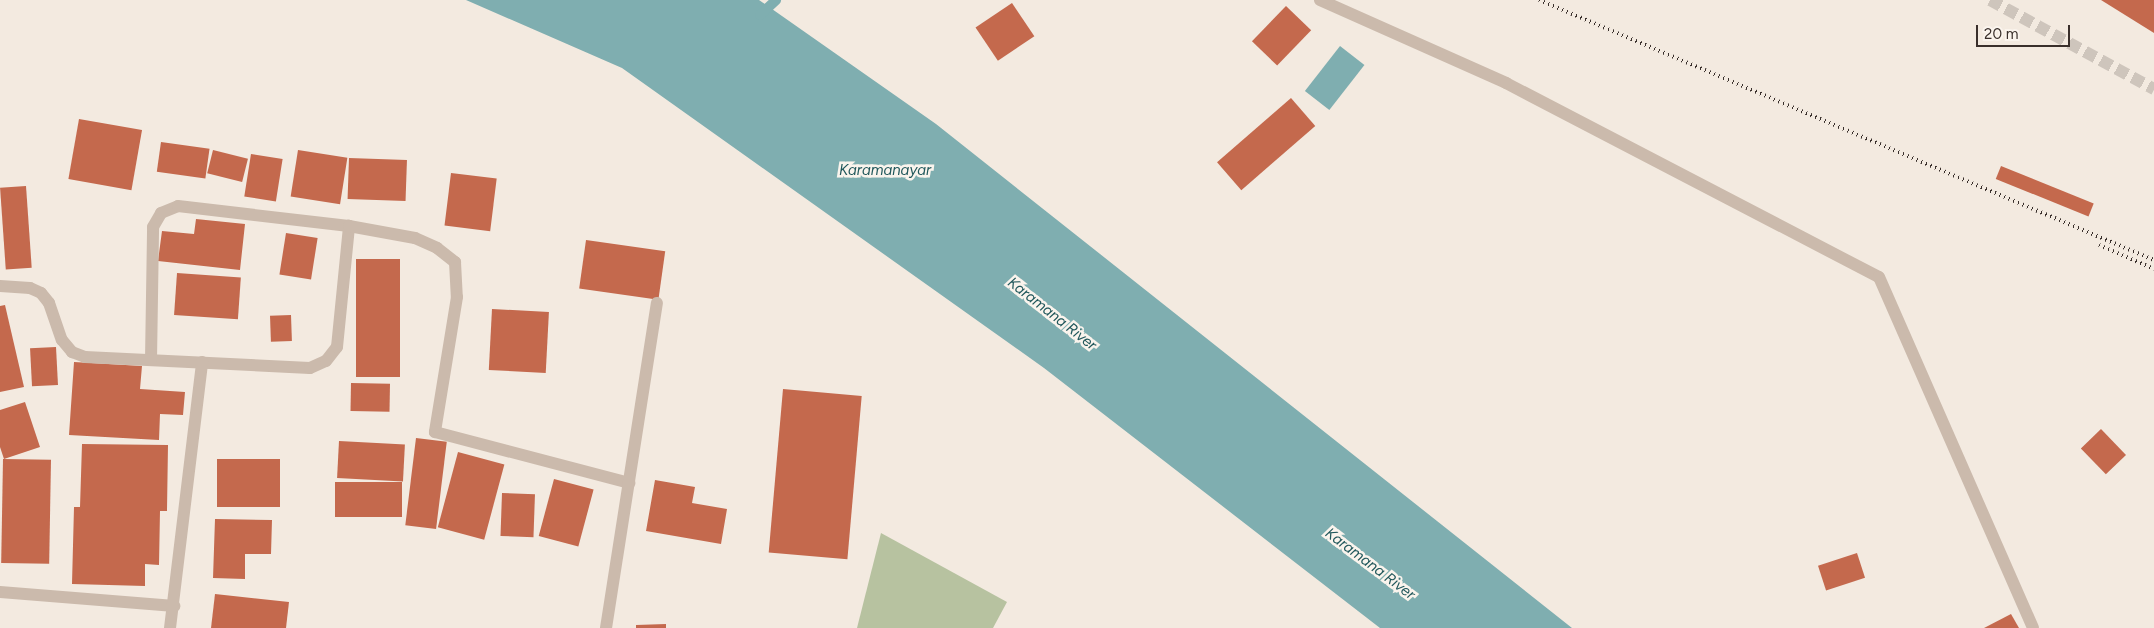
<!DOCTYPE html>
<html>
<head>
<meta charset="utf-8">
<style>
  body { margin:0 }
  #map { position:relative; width:2154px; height:628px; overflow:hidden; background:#f3eae0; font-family:Figtree,sans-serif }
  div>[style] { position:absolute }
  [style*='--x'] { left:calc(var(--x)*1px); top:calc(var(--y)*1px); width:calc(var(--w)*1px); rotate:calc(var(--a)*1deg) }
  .green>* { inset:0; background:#b7c2a0 }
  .water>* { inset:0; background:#7faeb0; transform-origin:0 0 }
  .stream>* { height:10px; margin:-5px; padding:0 5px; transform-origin:5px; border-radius:5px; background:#7faeb0 }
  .building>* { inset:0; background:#c4694d; transform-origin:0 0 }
  .minor-tunnel>* { height:12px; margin-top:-6px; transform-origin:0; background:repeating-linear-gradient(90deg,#cec5bc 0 12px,transparent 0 18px) }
  .minor>* { height:12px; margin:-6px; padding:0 6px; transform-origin:6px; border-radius:6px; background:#cbbaac }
  .rail>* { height:4px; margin-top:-2px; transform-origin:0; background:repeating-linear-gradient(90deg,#392f2b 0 1px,transparent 0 5px) }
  span { translate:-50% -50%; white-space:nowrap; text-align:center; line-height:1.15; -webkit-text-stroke:5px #faf4ed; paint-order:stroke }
  .water-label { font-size:15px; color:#20575b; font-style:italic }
  .scale { position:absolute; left:1976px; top:25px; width:94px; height:22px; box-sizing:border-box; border:2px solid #392f2b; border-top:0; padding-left:6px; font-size:15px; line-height:18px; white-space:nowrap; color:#392f2b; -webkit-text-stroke:4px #faf4ed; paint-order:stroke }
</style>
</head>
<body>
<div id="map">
  <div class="green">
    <div style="clip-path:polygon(881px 533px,1007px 602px,993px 628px,857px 628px)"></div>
  </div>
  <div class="water">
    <div style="clip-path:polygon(466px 0,759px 0,936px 124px,1572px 628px,1380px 628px,1044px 368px,622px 68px)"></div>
    <div style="left:1340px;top:46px;width:31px;height:57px;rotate:38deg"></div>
  </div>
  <div class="stream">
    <div style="--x:760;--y:15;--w:22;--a:-43"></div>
  </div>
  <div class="building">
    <div style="clip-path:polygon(2101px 0,2154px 0,2154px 33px)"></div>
    <div style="left:1012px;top:3px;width:40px;height:44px;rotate:56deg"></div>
    <div style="left:1286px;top:6px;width:35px;height:49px;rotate:44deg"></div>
    <div style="left:1291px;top:98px;width:37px;height:98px;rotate:49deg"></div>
    <div style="left:79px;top:119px;width:64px;height:61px;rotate:10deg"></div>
    <div style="left:161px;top:142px;width:49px;height:30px;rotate:8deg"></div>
    <div style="left:213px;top:150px;width:36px;height:24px;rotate:14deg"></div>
    <div style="left:298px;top:150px;width:50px;height:47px;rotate:9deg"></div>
    <div style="left:251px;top:154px;width:32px;height:43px;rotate:9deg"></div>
    <div style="left:349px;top:158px;width:58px;height:41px;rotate:2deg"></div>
    <div style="left:2001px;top:166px;width:100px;height:14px;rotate:22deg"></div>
    <div style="left:451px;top:173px;width:46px;height:53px;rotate:7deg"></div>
    <div style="left:26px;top:186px;width:82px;height:26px;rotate:86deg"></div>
    <div style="clip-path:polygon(196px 219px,245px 224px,240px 270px,158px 261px,162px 231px,194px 234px)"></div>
    <div style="left:286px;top:233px;width:32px;height:42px;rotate:9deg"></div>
    <div style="left:586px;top:240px;width:80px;height:49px;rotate:8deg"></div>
    <div style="left:400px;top:259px;width:118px;height:44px;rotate:90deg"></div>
    <div style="left:177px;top:273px;width:64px;height:42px;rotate:4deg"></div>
    <div style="clip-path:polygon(5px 305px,24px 387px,0 392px,0 306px)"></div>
    <div style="left:492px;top:309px;width:57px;height:61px;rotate:3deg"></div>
    <div style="left:291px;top:315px;width:26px;height:21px;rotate:88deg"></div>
    <div style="left:56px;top:347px;width:38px;height:26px;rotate:87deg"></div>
    <div style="clip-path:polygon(74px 362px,142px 366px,140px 389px,185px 392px,183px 415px,160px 414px,159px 440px,69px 435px)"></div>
    <div style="left:351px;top:383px;width:39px;height:28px;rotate:1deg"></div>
    <div style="left:783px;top:389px;width:79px;height:164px;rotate:5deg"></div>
    <div style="clip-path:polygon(25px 402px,40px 447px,4px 459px,0 447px,0 410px)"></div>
    <div style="left:2101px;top:429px;width:36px;height:28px;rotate:46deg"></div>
    <div style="left:416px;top:438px;width:31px;height:88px;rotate:7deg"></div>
    <div style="left:339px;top:441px;width:66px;height:37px;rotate:3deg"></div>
    <div style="clip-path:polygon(82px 444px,168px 445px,167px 511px,160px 511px,159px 565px,145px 564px,145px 586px,72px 584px,74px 507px,80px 507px)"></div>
    <div style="left:458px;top:452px;width:48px;height:78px;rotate:15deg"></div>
    <div style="left:3px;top:459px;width:48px;height:104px;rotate:1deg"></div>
    <div style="left:217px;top:459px;width:63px;height:48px"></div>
    <div style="left:554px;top:479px;width:41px;height:59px;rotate:15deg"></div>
    <div style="clip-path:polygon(655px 480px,695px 487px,692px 503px,727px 509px,721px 544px,646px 531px)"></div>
    <div style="left:402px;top:482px;width:35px;height:67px;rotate:90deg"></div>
    <div style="left:502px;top:493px;width:33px;height:43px;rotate:2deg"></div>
    <div style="clip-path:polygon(215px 519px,272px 520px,271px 554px,245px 554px,245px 579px,213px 578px)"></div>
    <div style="left:1857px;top:553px;width:26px;height:41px;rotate:72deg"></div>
    <div style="clip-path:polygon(215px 594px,289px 602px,286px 628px,211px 628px)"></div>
    <div style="clip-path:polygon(2011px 614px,2019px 628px,1984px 628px)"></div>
    <div style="clip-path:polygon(666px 624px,666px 628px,636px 628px,636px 625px)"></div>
  </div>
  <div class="minor-tunnel">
    <div style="--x:1990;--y:0;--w:187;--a:28.5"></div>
  </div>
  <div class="minor">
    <div style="--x:1320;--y:0;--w:204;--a:24"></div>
    <div style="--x:1506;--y:83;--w:420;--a:27.5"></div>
    <div style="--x:1879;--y:277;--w:383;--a:66.3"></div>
    <div style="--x:0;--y:286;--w:30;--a:4"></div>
    <div style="--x:30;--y:288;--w:12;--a:24"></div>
    <div style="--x:41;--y:293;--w:13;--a:51"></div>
    <div style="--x:49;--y:303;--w:39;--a:71"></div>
    <div style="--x:62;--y:340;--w:16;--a:50"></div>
    <div style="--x:72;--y:352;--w:14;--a:21"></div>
    <div style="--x:85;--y:357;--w:225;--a:2.8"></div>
    <div style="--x:310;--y:368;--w:17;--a:-24"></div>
    <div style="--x:326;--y:361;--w:18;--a:-52"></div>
    <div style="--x:337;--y:347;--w:122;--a:-84.3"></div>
    <div style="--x:151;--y:360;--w:133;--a:-89.1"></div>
    <div style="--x:153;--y:227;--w:16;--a:-60"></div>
    <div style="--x:161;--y:213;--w:18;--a:-22"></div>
    <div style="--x:178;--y:206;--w:172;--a:6.7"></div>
    <div style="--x:349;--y:226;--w:67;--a:10.3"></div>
    <div style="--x:415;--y:238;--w:24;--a:24"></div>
    <div style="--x:437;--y:248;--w:23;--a:38"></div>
    <div style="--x:455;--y:262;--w:35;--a:87"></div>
    <div style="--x:457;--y:297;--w:137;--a:99.3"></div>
    <div style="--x:435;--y:432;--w:201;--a:14.7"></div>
    <div style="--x:0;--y:592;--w:175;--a:4.6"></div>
    <div style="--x:170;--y:628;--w:268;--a:-83.1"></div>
    <div style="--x:606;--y:628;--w:329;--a:-81.1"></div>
  </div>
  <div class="rail">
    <div style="--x:1539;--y:0;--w:668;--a:22.92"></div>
    <div style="--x:2099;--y:245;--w:60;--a:23.6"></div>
  </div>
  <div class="water-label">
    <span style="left:885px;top:171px">Karamanayar</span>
    <span style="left:1052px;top:314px;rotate:38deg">Karamana River</span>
    <span style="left:1370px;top:564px;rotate:37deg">Karamana River</span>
  </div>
  <div class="scale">20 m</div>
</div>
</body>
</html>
